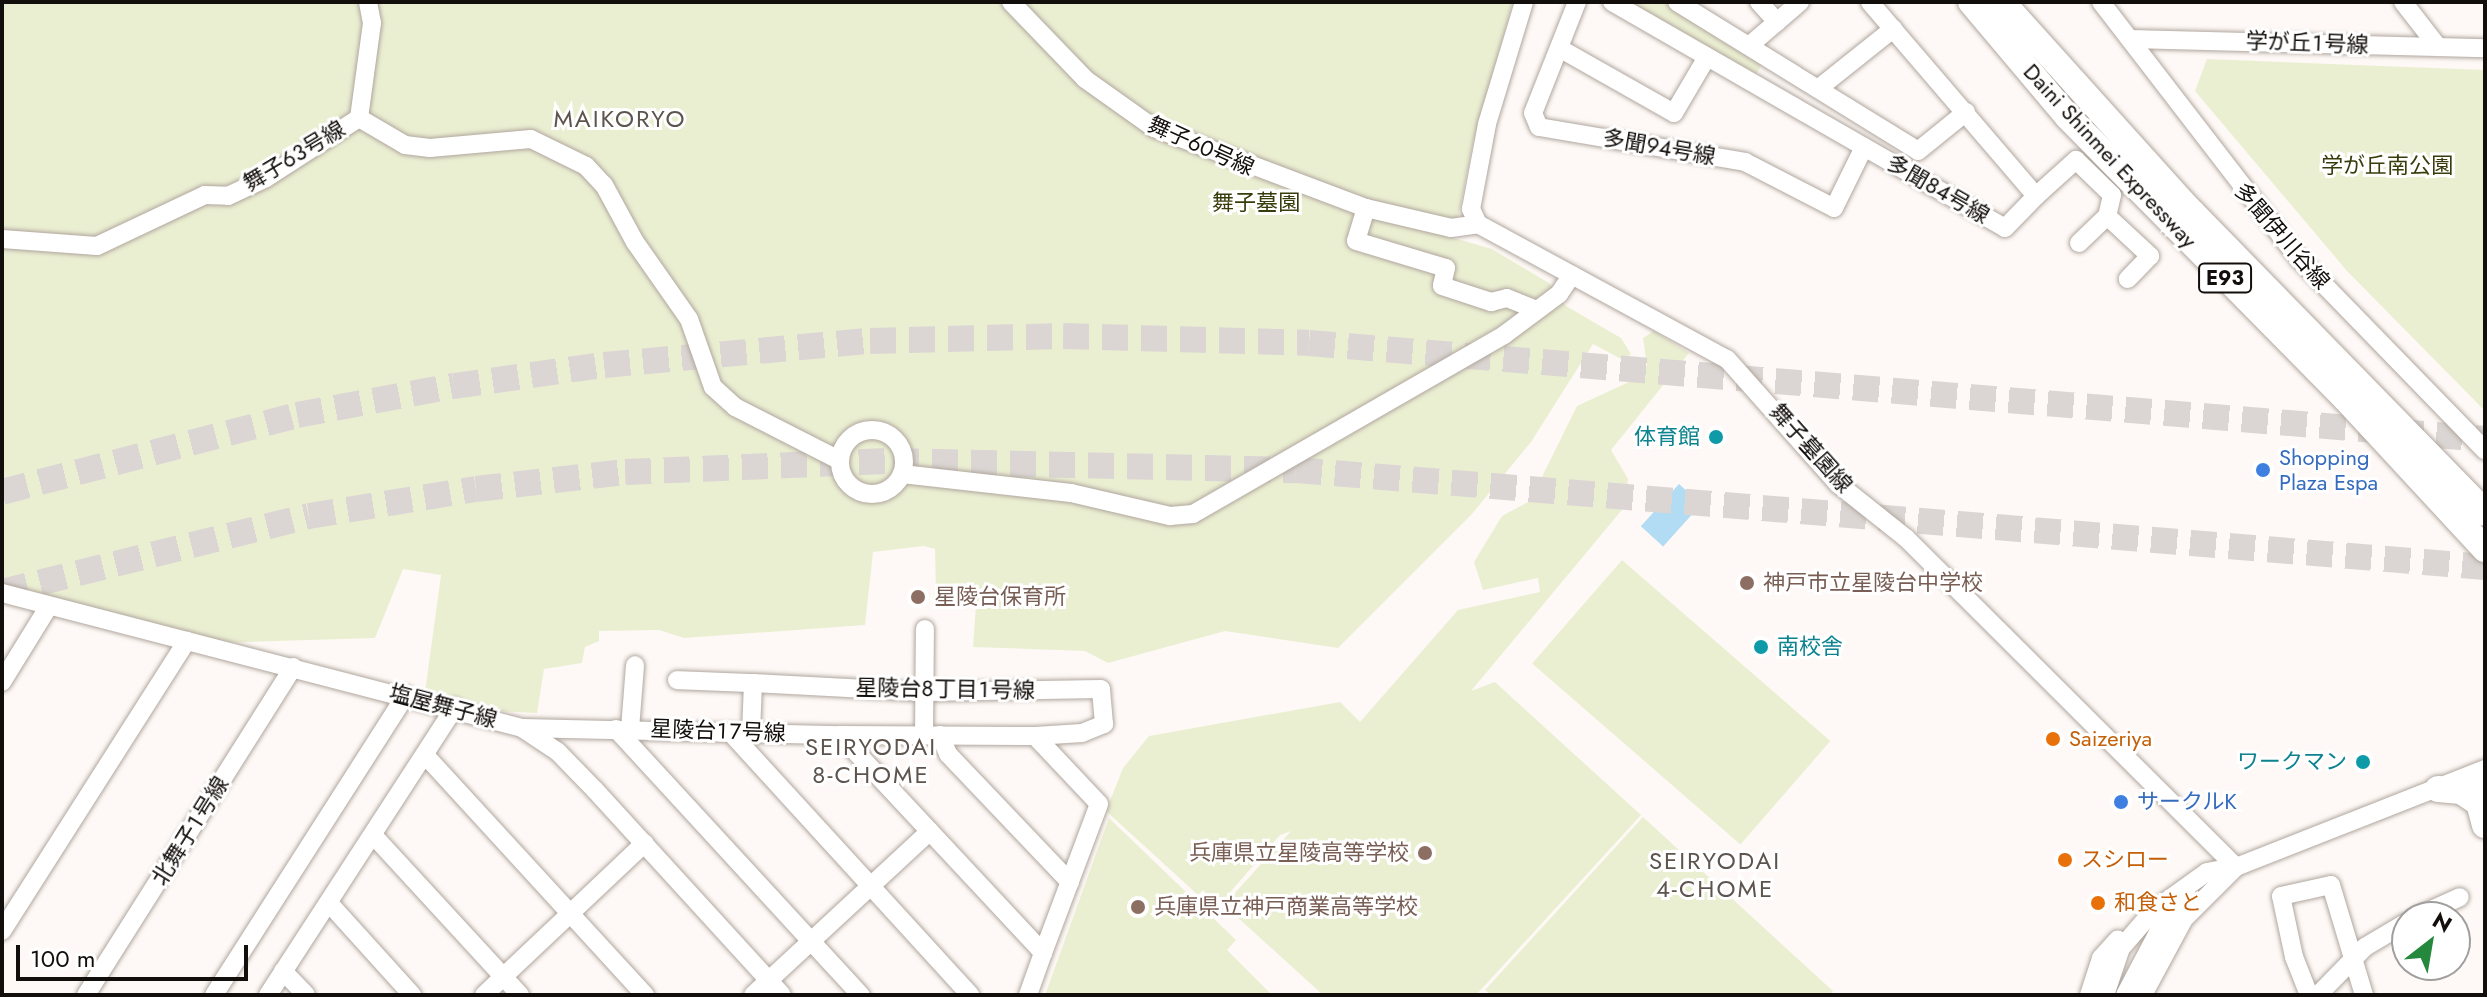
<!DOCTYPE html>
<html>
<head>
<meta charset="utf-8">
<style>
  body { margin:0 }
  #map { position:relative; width:2487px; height:997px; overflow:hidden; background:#fef9f6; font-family:Jost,"Noto Sans JP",sans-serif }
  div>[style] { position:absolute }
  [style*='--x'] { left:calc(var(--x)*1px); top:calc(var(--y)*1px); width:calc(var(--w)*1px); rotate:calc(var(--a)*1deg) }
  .green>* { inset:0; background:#ebefd2; transform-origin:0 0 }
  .water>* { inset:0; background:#b1dcf3; transform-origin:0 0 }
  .highway-tunnel>* { height:26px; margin-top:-13px; transform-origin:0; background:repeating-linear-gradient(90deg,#dbd6d3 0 26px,transparent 0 39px) }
  .roads { filter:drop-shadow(0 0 2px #b0a69e) drop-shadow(0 0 2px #b0a69e) }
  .minor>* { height:18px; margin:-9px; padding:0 9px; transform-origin:9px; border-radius:9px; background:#fff }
  .minor>.ring { margin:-9px; padding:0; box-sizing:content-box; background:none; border:18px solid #fff; border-radius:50% }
  .highway>* { height:26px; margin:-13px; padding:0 13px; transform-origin:13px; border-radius:13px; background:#fff }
  .dots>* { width:22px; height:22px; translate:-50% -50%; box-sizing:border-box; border:4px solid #fff; border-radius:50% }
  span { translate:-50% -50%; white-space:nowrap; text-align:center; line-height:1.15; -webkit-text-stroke:6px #fff; paint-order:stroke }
  .shield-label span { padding:2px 6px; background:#fff; border:2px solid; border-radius:6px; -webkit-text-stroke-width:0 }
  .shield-label { font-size:20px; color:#120e0b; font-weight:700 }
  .street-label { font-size:22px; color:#120e0b }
  .park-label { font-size:22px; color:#393c0b }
  .culture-label { font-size:22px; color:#0d838f }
  .right { translate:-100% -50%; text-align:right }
  .left { translate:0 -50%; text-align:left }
  .shop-label { font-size:22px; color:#366cbe }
  .education-label { font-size:22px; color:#785e54 }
  .food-label { font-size:22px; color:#c56008 }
  .neighbourhood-label { font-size:24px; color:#5d544d; letter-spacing:2px }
  .frame { position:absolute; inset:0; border:4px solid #120e0b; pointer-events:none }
  .north { position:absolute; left:2391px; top:901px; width:80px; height:80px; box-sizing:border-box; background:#fff; border:2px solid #a09f9d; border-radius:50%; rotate:31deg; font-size:22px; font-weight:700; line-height:32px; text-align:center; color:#120e0b }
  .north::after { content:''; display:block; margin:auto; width:28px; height:36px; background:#24883d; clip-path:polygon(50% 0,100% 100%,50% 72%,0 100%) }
  .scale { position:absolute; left:16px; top:945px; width:232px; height:36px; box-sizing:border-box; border:4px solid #120e0b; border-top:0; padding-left:10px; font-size:24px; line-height:28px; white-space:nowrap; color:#120e0b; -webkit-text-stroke:6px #fff; paint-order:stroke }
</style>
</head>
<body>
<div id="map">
  <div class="green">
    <div style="clip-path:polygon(2px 2px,1513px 2px,1472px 147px,1454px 238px,1492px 249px,1549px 283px,1566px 306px,1621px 338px,1631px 354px,1623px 360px,1593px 344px,1531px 442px,1472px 514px,1338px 648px,1225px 631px,1108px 663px,1085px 651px,973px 647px,976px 604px,936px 595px,935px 549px,924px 546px,873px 552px,865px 625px,684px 638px,659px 630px,599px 631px,599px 641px,585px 647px,582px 663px,544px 669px,537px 713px,497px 711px,425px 692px,441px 575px,403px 569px,375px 638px,216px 643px,2px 586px)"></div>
    <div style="clip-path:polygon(1630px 2px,1671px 2px,1763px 61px,1756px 75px)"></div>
    <div style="clip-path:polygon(2207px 59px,2485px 70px,2485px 411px,2347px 271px,2195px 91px)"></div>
    <div style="clip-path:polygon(1654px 331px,1689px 353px,1611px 450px,1628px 479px,1626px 505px,1471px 691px,1495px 682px,1641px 815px,1476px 995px,1323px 995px,1224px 905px,1291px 831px,1280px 835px,1218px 906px,1203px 890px,1198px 895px,1106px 811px,1123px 768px,1149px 736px,1340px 702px,1360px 722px,1458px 610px,1540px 592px,1538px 578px,1483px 590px,1474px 562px,1502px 516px,1530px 501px,1577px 406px,1629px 382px,1647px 365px,1643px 338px)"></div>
    <div style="left:1622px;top:560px;width:276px;height:137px;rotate:41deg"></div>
    <div style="clip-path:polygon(1643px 817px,1833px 991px,1829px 995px,1491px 995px,1485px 990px)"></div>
    <div style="clip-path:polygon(1109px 818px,1236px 940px,1227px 950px,1272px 995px,1045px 995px)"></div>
  </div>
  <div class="water">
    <div style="left:1679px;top:484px;width:30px;height:57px;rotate:42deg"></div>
  </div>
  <div class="highway-tunnel">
    <div style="--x:2;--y:492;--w:305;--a:-14.6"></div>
    <div style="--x:297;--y:415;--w:160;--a:-10.5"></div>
    <div style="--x:454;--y:386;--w:151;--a:-8"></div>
    <div style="--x:604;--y:365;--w:267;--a:-5.2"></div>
    <div style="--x:870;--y:341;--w:193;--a:-1.5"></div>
    <div style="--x:1063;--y:336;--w:246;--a:1.6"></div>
    <div style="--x:1309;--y:343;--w:1180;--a:4.67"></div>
    <div style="--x:2;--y:592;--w:316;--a:-13.9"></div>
    <div style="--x:309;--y:516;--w:169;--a:-9.2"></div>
    <div style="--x:476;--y:489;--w:150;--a:-6.5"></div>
    <div style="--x:625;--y:472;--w:268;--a:-2.4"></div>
    <div style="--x:893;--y:461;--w:403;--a:1.3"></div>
    <div style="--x:1296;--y:470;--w:1193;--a:4.66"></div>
  </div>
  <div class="roads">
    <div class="minor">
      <div style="--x:1011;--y:2;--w:107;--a:46.1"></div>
      <div style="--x:1085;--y:79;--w:85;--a:35.4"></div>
      <div style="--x:1154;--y:128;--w:227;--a:20.7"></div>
      <div style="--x:1366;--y:208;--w:87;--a:13.2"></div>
      <div style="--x:1451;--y:228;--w:27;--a:-8"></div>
      <div style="--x:1577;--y:2;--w:119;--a:111.6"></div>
      <div style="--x:1533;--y:113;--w:15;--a:67"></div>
      <div style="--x:1539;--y:127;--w:209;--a:9.6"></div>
      <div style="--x:1745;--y:162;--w:100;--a:27.3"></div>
      <div style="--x:1834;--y:208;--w:68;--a:-63.8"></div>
      <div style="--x:1612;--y:2;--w:453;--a:29.9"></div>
      <div style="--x:2005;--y:228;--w:45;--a:-45.9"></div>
      <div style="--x:2036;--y:196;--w:255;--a:-130.6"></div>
      <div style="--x:1677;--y:2;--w:283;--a:31.7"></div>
      <div style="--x:1918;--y:151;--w:62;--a:-39.1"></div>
      <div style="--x:1759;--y:2;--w:27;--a:48"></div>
      <div style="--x:2101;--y:2;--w:324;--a:52.4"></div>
      <div style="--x:2299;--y:259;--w:267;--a:45.8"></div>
      <div style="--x:2403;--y:2;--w:57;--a:52.1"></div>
      <div style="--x:2130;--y:39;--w:355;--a:1.5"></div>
      <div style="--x:1750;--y:45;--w:66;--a:-40.7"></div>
      <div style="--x:1559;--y:48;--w:132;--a:29.5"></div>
      <div style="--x:1674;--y:113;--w:65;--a:-59.5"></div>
      <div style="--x:1819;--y:88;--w:95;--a:-38.6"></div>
      <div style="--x:359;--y:118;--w:53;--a:30.4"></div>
      <div style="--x:405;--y:145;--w:25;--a:7"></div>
      <div style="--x:430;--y:148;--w:101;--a:-5.1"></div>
      <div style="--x:531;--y:139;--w:61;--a:26.1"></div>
      <div style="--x:586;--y:166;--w:26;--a:47"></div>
      <div style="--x:604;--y:185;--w:65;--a:61.5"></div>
      <div style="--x:635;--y:242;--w:94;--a:55"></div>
      <div style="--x:689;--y:319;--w:72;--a:70.6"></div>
      <div style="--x:713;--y:387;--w:30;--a:42"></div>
      <div style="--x:735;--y:407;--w:117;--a:27"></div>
      <div style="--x:359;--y:118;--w:96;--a:-82.2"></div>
      <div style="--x:372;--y:23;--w:21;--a:-101"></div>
      <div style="--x:2036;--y:196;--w:54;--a:-42"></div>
      <div style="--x:2076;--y:160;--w:50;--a:44.2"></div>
      <div style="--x:2112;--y:195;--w:22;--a:103"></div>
      <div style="--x:2107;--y:216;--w:59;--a:42.9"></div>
      <div style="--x:2150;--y:256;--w:32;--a:134"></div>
      <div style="--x:1366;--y:208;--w:34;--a:107"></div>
      <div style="--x:1356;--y:241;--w:94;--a:16.7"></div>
      <div style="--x:1446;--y:268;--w:18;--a:103"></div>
      <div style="--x:1442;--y:286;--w:52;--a:18.1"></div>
      <div style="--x:1491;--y:302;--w:16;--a:-14"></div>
      <div style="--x:1507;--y:298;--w:32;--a:22"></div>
      <div style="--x:1478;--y:224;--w:283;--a:28.5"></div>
      <div style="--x:1727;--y:359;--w:167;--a:48.4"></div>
      <div style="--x:1838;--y:484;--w:87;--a:38.5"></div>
      <div style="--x:1906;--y:538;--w:466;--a:44.9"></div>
      <div style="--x:1478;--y:224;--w:17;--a:-115"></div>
      <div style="--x:1471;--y:209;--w:86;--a:-79.3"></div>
      <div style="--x:1487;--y:124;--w:127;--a:-73.1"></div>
      <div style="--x:2;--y:239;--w:95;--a:4.2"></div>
      <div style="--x:97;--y:246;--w:119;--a:-25.3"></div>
      <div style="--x:205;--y:195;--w:23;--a:2"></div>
      <div style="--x:228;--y:196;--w:42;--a:-25.3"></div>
      <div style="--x:266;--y:178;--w:111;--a:-32.8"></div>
      <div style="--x:2079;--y:243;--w:39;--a:-44"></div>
      <div class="ring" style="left:840px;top:430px;width:46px;height:46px"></div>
      <div style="--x:902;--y:474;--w:170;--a:6.4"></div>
      <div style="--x:1071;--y:493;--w:102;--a:13.1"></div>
      <div style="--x:1170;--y:516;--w:23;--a:-5"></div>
      <div style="--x:1193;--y:514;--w:359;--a:-29.9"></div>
      <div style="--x:1504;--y:335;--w:69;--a:-36.7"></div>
      <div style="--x:1559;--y:294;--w:23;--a:-56"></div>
      <div style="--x:2;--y:593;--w:537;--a:14.55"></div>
      <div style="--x:522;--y:728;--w:43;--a:33.7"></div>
      <div style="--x:558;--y:752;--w:53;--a:45.8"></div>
      <div style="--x:595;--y:790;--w:277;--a:47.6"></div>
      <div style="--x:677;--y:680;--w:76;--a:2.3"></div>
      <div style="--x:2;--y:682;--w:89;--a:-58.3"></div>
      <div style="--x:522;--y:728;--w:318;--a:1.3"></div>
      <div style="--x:840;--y:735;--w:195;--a:0.3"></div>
      <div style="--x:1035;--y:736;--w:47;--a:-3.7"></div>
      <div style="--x:1082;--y:733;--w:24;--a:-22"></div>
      <div style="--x:1104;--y:724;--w:35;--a:-95"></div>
      <div style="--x:1101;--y:689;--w:178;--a:179"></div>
      <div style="--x:923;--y:692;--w:170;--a:-177"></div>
      <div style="--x:753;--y:683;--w:49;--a:92.3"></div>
      <div style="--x:616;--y:729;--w:362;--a:47.4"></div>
      <div style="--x:630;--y:729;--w:64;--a:-85.5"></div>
      <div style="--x:730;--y:732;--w:356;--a:47.6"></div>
      <div style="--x:840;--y:735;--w:298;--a:47"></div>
      <div style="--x:1043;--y:953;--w:45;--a:109.7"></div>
      <div style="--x:924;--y:735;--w:106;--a:-89.5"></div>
      <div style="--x:940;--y:735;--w:21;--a:67"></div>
      <div style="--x:948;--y:754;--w:177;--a:46.4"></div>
      <div style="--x:1035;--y:736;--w:93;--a:46.7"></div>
      <div style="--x:1099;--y:804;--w:159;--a:110.6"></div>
      <div style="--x:425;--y:755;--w:326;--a:47.5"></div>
      <div style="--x:373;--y:835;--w:217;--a:47.4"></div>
      <div style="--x:329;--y:903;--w:124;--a:47.9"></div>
      <div style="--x:2416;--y:917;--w:48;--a:-24.4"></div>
      <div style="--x:2;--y:931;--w:344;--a:-57.5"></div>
      <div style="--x:283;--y:971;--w:33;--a:46"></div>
      <div style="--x:86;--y:995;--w:388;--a:-57.7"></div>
      <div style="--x:214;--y:995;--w:356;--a:-57.4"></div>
      <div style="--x:268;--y:995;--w:343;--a:-57"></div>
      <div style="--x:484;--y:995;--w:221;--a:-43.4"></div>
      <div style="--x:753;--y:995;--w:241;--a:-42.8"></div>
      <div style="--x:2089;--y:995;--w:39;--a:-72"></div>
      <div style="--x:2101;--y:958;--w:25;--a:-48"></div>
      <div style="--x:2105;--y:995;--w:50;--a:-71.2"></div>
      <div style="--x:2121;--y:948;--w:50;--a:-49"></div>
      <div style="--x:2154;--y:910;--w:65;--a:-35.6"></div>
      <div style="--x:2207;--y:872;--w:26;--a:-11"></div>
      <div style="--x:2125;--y:995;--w:81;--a:-62.2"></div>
      <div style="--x:2163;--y:923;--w:36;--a:-46"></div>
      <div style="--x:2143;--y:995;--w:86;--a:-61.7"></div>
      <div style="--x:2184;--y:919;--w:74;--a:-45"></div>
      <div style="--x:2236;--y:867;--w:268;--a:-21.5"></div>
      <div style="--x:2309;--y:995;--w:41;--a:-111.5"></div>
      <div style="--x:2294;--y:957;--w:62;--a:-102"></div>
      <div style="--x:2281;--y:896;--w:51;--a:-12.4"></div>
      <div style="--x:2331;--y:885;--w:115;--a:73.3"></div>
      <div style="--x:2318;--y:995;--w:67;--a:-45.6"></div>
      <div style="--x:2365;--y:947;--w:49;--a:-30.8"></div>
    </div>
    <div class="highway">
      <div style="--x:1971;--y:2;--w:150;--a:49.9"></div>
      <div style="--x:2068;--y:117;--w:395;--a:45.4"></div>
      <div style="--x:2345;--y:398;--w:206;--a:47.2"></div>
      <div style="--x:2002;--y:2;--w:269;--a:48"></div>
      <div style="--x:2182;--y:202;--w:434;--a:45.7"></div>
      <div style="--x:2485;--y:782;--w:22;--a:106"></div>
      <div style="--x:2479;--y:803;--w:23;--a:75"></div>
      <div style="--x:2438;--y:789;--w:23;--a:5"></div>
      <div style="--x:2461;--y:791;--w:22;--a:34"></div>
    </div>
  </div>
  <div class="dots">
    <div style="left:1716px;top:437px;background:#0f9aa8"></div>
    <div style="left:2263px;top:470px;background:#3f7fe0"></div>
    <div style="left:1747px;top:583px;background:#8d6e63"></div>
    <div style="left:918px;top:597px;background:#8d6e63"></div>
    <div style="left:1761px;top:647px;background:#0f9aa8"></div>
    <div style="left:2053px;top:739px;background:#e8710a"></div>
    <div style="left:2363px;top:762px;background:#0f9aa8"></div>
    <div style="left:2121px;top:802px;background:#3f7fe0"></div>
    <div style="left:1425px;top:853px;background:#8d6e63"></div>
    <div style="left:2065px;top:860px;background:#e8710a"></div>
    <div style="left:2098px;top:903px;background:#e8710a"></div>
    <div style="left:1138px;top:907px;background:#8d6e63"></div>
  </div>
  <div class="shield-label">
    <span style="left:2225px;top:278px">E93</span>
  </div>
  <div class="street-label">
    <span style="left:2307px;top:43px;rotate:2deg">学が丘１号線</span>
    <span style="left:1201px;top:146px;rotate:24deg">舞子６０号線</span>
    <span style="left:1659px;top:147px;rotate:10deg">多聞９４号線</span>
    <span style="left:294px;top:156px;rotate:-31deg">舞子６３号線</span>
    <span style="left:2110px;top:156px;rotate:47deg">Daini Shinmei Expressway</span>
    <span style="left:1938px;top:189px;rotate:30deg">多聞８４号線</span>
    <span style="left:2282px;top:236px;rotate:49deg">多聞伊川谷線</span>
    <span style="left:1811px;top:448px;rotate:48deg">舞子墓園線</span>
    <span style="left:945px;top:689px;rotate:1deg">星陵台８丁目１号線</span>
    <span style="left:443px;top:706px;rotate:15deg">塩屋舞子線</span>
    <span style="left:718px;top:731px;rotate:2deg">星陵台１７号線</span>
    <span style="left:190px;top:831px;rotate:-58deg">北舞子１号線</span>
  </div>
  <div class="park-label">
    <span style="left:2387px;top:166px">学が丘南公園</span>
    <span style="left:1256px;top:203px">舞子墓園</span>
  </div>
  <div class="culture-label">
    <span class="right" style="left:1700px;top:437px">体育館</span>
    <span class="left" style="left:1777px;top:647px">南校舎</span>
    <span class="right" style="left:2347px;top:762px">ワークマン</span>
  </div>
  <div class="shop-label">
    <span class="left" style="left:2279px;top:470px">Shopping<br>Plaza Espa</span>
    <span class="left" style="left:2137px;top:802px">サークルK</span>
  </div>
  <div class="education-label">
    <span class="left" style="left:1763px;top:583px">神戸市立星陵台中学校</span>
    <span class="left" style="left:934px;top:597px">星陵台保育所</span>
    <span class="right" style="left:1409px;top:853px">兵庫県立星陵高等学校</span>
    <span class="left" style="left:1154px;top:907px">兵庫県立神戸商業高等学校</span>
  </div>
  <div class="food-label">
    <span class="left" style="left:2069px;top:739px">Saizeriya</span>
    <span class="left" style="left:2081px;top:860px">スシロー</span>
    <span class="left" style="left:2114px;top:903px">和食さと</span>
  </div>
  <div class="neighbourhood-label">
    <span style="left:620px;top:119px">MAIKORYO</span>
    <span style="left:871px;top:761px">SEIRYODAI<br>8-CHOME</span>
    <span style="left:1715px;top:875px">SEIRYODAI<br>4-CHOME</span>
  </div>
  <div class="frame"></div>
  <div class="north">N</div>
  <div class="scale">100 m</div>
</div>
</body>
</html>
